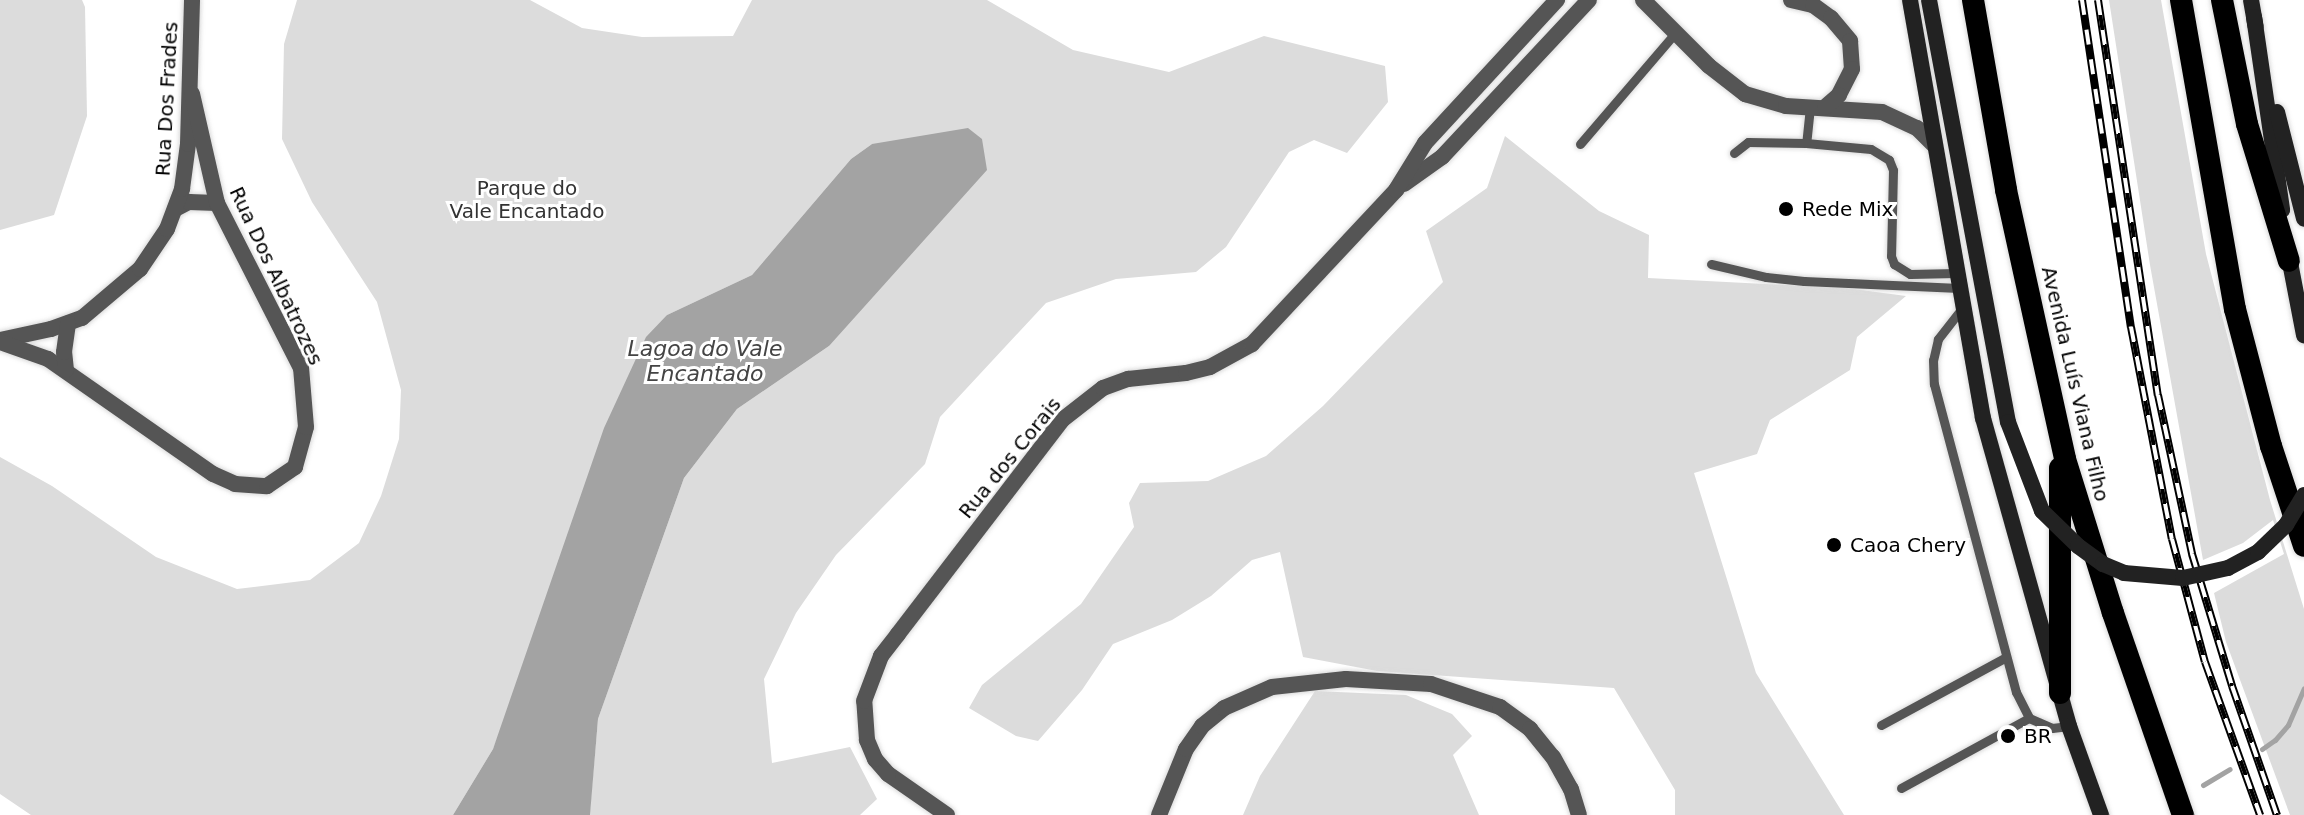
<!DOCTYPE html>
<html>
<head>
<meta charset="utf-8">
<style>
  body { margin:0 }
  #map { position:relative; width:2304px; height:815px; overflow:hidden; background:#fff; font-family:"DejaVu Sans",sans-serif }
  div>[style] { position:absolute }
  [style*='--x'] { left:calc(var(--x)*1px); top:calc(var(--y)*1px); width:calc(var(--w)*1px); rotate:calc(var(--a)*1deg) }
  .green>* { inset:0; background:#dcdcdc }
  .water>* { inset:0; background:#a3a3a3 }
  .stream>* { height:5px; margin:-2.5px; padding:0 2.5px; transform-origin:2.5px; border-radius:2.5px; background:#a3a3a3 }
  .roads { filter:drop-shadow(0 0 2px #dbdbdb) drop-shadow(0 0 2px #dbdbdb) }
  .service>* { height:9px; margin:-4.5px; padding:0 4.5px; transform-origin:4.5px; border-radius:4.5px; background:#555 }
  .minor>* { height:16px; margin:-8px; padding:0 8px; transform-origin:8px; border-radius:8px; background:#555 }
  .secondary>* { height:16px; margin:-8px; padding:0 8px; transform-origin:8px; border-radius:8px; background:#222 }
  .trunk>* { height:22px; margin:-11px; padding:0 11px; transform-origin:11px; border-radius:11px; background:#000 }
  .rail>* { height:8px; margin-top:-4px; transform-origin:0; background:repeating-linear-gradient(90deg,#fff 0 15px,#000 0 30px); box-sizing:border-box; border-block:2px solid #000 }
  .secondary-bridge>* { height:16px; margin:-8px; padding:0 8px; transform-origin:8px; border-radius:8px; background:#222 }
  .dots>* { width:22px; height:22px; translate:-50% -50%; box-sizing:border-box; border:4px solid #fff; border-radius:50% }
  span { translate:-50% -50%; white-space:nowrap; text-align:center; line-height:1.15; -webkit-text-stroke:6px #fff; paint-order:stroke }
  .street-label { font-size:20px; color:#000 }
  .park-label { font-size:20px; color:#333 }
  .poi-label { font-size:20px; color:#000 }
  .left { translate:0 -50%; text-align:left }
  .water-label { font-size:22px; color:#444; font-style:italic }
</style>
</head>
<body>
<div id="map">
  <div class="green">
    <div style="clip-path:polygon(0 0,82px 0,85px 7px,87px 116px,54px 215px,0 230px)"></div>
    <div style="clip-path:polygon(297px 0,530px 0,582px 28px,642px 37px,733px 36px,752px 0,987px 0,1073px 50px,1169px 72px,1264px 36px,1385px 66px,1388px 102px,1347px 153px,1314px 140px,1289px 152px,1226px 247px,1196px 272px,1116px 279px,1046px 303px,940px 417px,925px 464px,836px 555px,796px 613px,764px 679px,772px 763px,850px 747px,877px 799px,860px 815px,590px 815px,590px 810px,598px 719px,684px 478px,737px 409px,829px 346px,872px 144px,851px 159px,752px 275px,667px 315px,493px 749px,453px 815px,31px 815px,0 794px,0 457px,52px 486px,156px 557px,237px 589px,310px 580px,359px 543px,381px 496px,399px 439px,401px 390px,377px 302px,312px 202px,282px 139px,284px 44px)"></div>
    <div style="clip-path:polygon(2109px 0,2161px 0,2206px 254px,2270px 500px,2304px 609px,2304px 815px,2290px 815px,2226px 642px,2214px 593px,2284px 554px,2273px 520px,2243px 543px,2203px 560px,2150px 265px)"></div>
    <div style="clip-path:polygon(1505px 136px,1599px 211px,1649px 235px,1648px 278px,1846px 288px,1906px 296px,1857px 337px,1850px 370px,1770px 420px,1757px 454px,1694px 473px,1756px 673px,1844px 815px,1675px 815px,1675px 790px,1614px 688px,1377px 671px,1303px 657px,1280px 552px,1252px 560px,1211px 596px,1172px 620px,1113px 644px,1082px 690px,1038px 741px,1016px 736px,969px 708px,982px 685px,1081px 604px,1134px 527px,1129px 503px,1140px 483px,1208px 481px,1266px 456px,1323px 406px,1443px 282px,1426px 231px,1487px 188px)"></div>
    <div style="clip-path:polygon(1315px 691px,1406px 695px,1452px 714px,1472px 736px,1453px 755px,1479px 815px,1243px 815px,1260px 776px)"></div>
  </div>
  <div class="water">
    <div style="clip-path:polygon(968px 128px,982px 139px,987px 170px,829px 346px,737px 409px,684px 478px,598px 719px,590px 815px,453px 815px,493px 749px,604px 428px,646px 337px,667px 315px,752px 275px,851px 159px,872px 144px)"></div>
  </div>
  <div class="stream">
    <div style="--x:2262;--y:749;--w:16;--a:-35"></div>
    <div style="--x:2275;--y:740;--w:20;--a:-49"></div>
    <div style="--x:2288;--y:725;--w:40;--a:-66.6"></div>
    <div style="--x:2203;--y:785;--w:31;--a:-31"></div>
  </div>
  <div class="roads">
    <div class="service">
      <div style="--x:1810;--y:107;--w:36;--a:96"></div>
      <div style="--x:1806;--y:143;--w:65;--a:5.3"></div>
      <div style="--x:1871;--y:149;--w:21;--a:31"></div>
      <div style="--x:1889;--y:160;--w:11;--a:68"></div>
      <div style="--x:1893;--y:170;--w:86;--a:91.3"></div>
      <div style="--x:1891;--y:256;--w:9;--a:69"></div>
      <div style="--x:1894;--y:264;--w:19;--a:32"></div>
      <div style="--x:1910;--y:274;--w:46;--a:-1.2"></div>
      <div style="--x:1580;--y:144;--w:149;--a:-49.4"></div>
      <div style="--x:1734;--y:153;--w:18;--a:-38"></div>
      <div style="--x:1748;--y:142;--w:58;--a:1"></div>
      <div style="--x:1711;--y:264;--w:57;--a:13.3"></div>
      <div style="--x:1766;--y:277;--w:38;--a:6"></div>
      <div style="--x:1804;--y:281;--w:155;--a:2.6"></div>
      <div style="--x:1963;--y:307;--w:41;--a:128"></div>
      <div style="--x:1938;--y:339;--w:22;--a:103"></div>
      <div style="--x:1933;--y:360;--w:24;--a:88"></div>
      <div style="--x:1934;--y:384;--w:319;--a:75.1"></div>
      <div style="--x:2016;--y:692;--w:29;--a:63"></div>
      <div style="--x:2029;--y:718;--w:25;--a:23"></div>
      <div style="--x:2052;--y:728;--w:17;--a:-7"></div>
      <div style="--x:1881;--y:725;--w:142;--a:-28.5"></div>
      <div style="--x:1901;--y:788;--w:146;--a:-28.7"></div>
    </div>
    <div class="minor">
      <div style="--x:1643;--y:0;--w:93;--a:45"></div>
      <div style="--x:1709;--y:66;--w:46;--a:37.9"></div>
      <div style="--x:1745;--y:94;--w:43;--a:16.3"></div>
      <div style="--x:1786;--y:106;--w:96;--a:3.6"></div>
      <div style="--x:1882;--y:112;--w:38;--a:25"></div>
      <div style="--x:1917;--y:128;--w:23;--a:45"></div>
      <div style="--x:1791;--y:0;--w:23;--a:13"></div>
      <div style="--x:1813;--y:5;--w:22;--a:36"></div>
      <div style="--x:1831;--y:18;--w:30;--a:50"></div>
      <div style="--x:1850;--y:41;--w:28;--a:86"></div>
      <div style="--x:1852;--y:69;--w:29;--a:117"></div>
      <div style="--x:1839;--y:95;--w:18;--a:139"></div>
      <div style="--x:1404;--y:184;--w:47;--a:-35.4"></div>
      <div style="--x:1442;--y:157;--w:215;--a:-46.9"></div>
      <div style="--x:175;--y:209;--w:16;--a:-27"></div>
      <div style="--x:189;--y:202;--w:28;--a:2"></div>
      <div style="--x:0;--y:340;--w:52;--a:-12.2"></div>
      <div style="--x:51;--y:329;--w:33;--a:-20"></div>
      <div style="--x:82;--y:318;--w:76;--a:-40.2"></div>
      <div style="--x:140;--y:269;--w:48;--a:-56"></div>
      <div style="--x:167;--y:229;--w:43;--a:-69.4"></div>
      <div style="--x:182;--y:189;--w:45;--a:-82.4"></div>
      <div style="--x:188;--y:144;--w:144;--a:-88.4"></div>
      <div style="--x:0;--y:342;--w:51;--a:19.5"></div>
      <div style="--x:48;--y:359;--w:201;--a:34.9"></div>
      <div style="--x:213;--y:474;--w:24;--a:24"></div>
      <div style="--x:235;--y:484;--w:32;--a:4"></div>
      <div style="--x:267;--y:486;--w:34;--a:-34"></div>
      <div style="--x:295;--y:467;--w:41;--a:-74.6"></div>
      <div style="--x:306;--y:427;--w:59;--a:-94.8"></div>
      <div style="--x:301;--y:368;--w:185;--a:-117"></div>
      <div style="--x:217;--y:203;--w:112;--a:-102.9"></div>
      <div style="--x:66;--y:370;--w:18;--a:-96"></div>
      <div style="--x:64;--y:352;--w:29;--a:-82"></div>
      <div style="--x:947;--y:815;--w:72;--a:-145.2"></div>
      <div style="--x:888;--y:774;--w:20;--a:-131"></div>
      <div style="--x:875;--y:759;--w:21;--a:-113"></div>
      <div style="--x:867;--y:740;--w:39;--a:-94"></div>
      <div style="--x:864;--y:701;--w:48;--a:-69.3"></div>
      <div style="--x:881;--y:656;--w:28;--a:-52"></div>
      <div style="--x:898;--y:634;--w:270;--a:-52.5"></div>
      <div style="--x:1062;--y:420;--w:52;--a:-38"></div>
      <div style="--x:1103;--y:388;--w:27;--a:-20"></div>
      <div style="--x:1128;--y:379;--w:58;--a:-5.9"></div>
      <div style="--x:1186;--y:373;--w:25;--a:-14"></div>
      <div style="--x:1210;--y:367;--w:48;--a:-28.7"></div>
      <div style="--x:1252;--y:344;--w:211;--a:-46.9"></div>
      <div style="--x:1396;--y:190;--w:55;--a:-58.3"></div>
      <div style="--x:1425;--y:143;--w:195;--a:-47.3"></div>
      <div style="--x:1159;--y:815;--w:71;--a:-67.8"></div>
      <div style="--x:1186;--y:749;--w:28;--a:-55"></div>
      <div style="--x:1202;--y:726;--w:28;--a:-39"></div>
      <div style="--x:1224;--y:708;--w:52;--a:-23.6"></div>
      <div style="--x:1272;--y:687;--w:74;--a:-6.2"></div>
      <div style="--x:1346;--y:679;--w:85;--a:3.4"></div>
      <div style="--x:1431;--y:684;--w:73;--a:18.4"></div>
      <div style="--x:1500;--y:707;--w:37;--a:36"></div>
      <div style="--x:1530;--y:729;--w:36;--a:51"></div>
      <div style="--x:1553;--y:757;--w:37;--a:61"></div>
      <div style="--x:1571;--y:789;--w:27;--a:73"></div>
    </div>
    <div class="secondary">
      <div style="--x:1910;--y:0;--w:424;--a:80.1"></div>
      <div style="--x:1983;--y:418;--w:320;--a:74.4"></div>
      <div style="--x:2069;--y:726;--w:95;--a:70.2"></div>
      <div style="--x:1929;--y:0;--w:429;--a:79.4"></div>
      <div style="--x:2251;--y:0;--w:27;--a:80"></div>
      <div style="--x:2254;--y:17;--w:195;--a:81.7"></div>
      <div style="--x:2277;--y:112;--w:110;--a:75.8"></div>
      <div style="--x:2288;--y:252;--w:85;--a:79.1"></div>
    </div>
    <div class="trunk">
      <div style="--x:1973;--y:0;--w:193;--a:80.1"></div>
      <div style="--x:2006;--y:190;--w:275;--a:77.6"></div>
      <div style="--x:2065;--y:459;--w:161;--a:72.7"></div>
      <div style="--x:2113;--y:613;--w:214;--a:70.9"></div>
      <div style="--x:2181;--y:0;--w:314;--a:80.1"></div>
      <div style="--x:2235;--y:309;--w:142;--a:75.3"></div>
      <div style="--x:2271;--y:446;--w:105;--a:71.7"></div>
      <div style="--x:2222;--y:0;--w:126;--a:78.6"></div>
      <div style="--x:2247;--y:124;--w:143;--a:73"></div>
      <div style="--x:2060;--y:693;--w:225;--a:-90"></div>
    </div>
  </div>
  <div class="rail">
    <div style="--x:2082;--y:0;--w:331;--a:81.5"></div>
    <div style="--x:2131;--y:327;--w:216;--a:79.1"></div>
    <div style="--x:2172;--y:539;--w:127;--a:75"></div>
    <div style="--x:2205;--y:662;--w:163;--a:70.2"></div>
    <div style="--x:2098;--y:0;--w:400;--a:81.4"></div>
    <div style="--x:2158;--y:395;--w:163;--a:77.9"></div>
    <div style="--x:2192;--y:554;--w:138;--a:73.1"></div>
    <div style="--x:2232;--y:686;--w:137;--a:70.8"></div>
  </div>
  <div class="secondary-bridge">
    <div style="--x:2008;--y:422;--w:95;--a:69.1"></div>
    <div style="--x:2042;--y:511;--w:50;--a:44.2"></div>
    <div style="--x:2078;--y:546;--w:31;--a:36"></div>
    <div style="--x:2103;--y:564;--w:23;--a:23"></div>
    <div style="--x:2124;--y:573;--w:59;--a:4.8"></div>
    <div style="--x:2183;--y:578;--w:46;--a:-12.5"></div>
    <div style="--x:2228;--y:568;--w:34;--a:-28"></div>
    <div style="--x:2258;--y:552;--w:39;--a:-44"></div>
    <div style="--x:2286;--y:525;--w:35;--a:-59"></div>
  </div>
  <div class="dots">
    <div style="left:1786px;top:209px;background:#000"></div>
    <div style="left:1834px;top:545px;background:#000"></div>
    <div style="left:2008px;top:736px;background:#000"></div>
  </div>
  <div class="street-label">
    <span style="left:167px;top:99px;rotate:-87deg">Rua Dos Frades</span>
    <span style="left:276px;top:276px;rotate:65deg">Rua Dos Albatrozes</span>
    <span style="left:2075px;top:384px;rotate:77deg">Avenida Luís Viana Filho</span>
    <span style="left:1010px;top:458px;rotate:-51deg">Rua dos Corais</span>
  </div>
  <div class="park-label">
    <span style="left:527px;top:200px">Parque do<br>Vale Encantado</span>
  </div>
  <div class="poi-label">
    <span class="left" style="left:1802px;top:209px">Rede Mix</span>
    <span class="left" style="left:1850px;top:545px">Caoa Chery</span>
    <span class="left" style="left:2024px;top:736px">BR</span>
  </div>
  <div class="water-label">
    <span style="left:705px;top:361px">Lagoa do Vale<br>Encantado</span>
  </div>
</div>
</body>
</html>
